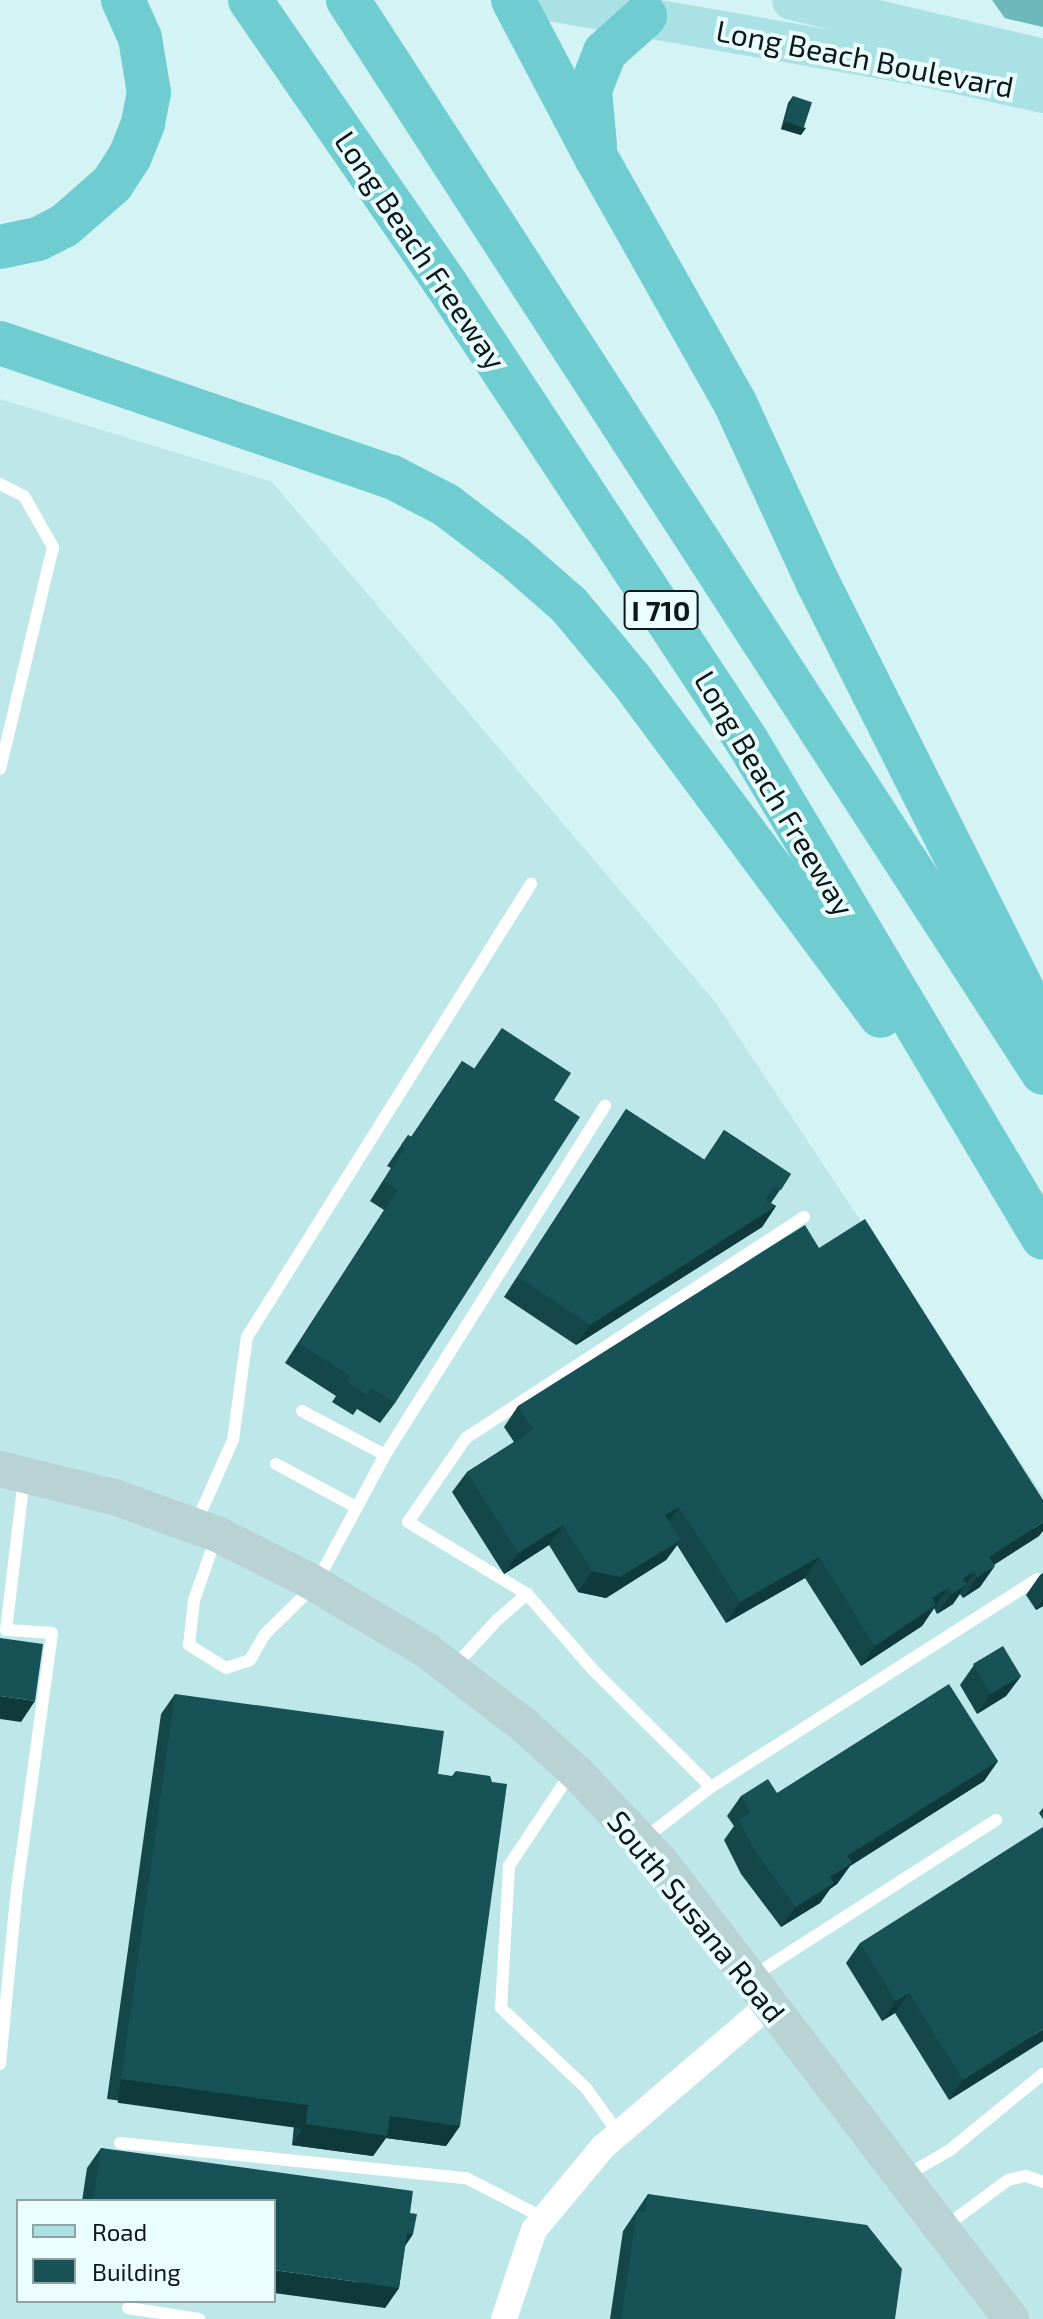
<!DOCTYPE html>
<html>
<head>
<meta charset="utf-8">
<style>
  body { margin:0 }
  #map { position:relative; width:1043px; height:2319px; overflow:hidden; background:#d3f3f5; font-family:"Exo 2",sans-serif }
  div>[style] { position:absolute }
  [style*='--x'] { left:calc(var(--x)*1px); top:calc(var(--y)*1px); width:calc(var(--w)*1px); rotate:calc(var(--a)*1deg) }
  .built>* { inset:0; background:#bde7e9 }
  .water>* { inset:0; background:#6eb8bc }
  .pier>* { inset:0; background:#d3f3f5 }
  .lane>* { height:12px; margin:-6px; padding:0 6px; transform-origin:6px; border-radius:6px; background:#fff }
  .street>* { height:26px; margin:-13px; padding:0 13px; transform-origin:13px; border-radius:13px; background:#fff }
  .secondary>* { height:36px; margin:-18px; padding:0 18px; transform-origin:18px; border-radius:18px; background:#b9d2d4 }
  .primary>* { height:40px; margin:-20px; padding:0 20px; transform-origin:20px; border-radius:20px; background:#a9e1e4 }
  .highway>* { height:44px; margin:-22px; padding:0 22px; transform-origin:22px; border-radius:22px; background:#6fcdd2 }
  .wall>* { inset:0; background:#14474a }
  .shaded-wall>* { inset:0; background:#10393c; transform-origin:0 0 }
  .building>* { inset:0; background:#175256; transform-origin:0 0 }
  span { translate:-50% -50%; white-space:nowrap; text-align:center; line-height:1.15; -webkit-text-stroke:8px #ebfeff; paint-order:stroke }
  .shield-label span { padding:2px 6px; background:#ebfeff; border:2px solid; border-radius:6px; -webkit-text-stroke-width:0 }
  .shield-label { font-size:28px; color:#0d1819; font-weight:700 }
  .street-label { font-size:30px; color:#0d1819 }
  .legend { position:absolute; left:16px; top:2199px; width:260px; height:104px; box-sizing:border-box; background:#ebfeff; border:2px solid #92a2a3; margin:0; padding:10px 14px; list-style:none; font-size:24px; color:#0d1819 }
  .legend li { display:flex; align-items:center; gap:16px; height:40px }
  .legend b { width:40px; border:2px solid #92a2a3 }
</style>
</head>
<body>
<div id="map">
  <div class="built">
    <div style="clip-path:polygon(evenodd,0 399px,272px 482px,716px 1003px,1043px 1495px,1043px 2319px,0 2319px,0 399px,18px 2201px,274px 2201px,274px 2301px,18px 2301px,18px 2201px)"></div>
  </div>
  <div class="water">
    <div style="clip-path:polygon(992px 0,1043px 0,1043px 72px)"></div>
  </div>
  <div class="pier">
    <div style="clip-path:polygon(1000px 17px,1043px 27px,1043px 76px,1040px 74px)"></div>
  </div>
  <div class="lane">
    <div style="--x:0;--y:484;--w:27;--a:27"></div>
    <div style="--x:24;--y:496;--w:59;--a:60.4"></div>
    <div style="--x:53;--y:547;--w:228;--a:103.4"></div>
    <div style="--x:302;--y:1411;--w:94;--a:27.9"></div>
    <div style="--x:276;--y:1464;--w:91;--a:28.3"></div>
    <div style="--x:196;--y:1523;--w:91;--a:-66"></div>
    <div style="--x:233;--y:1440;--w:104;--a:-82.3"></div>
    <div style="--x:247;--y:1337;--w:535;--a:-57.92"></div>
    <div style="--x:216;--y:1537;--w:67;--a:109.2"></div>
    <div style="--x:194;--y:1600;--w:45;--a:96.3"></div>
    <div style="--x:189;--y:1645;--w:44;--a:31.9"></div>
    <div style="--x:226;--y:1668;--w:25;--a:-18"></div>
    <div style="--x:250;--y:1660;--w:30;--a:-60"></div>
    <div style="--x:265;--y:1634;--w:70;--a:-44.4"></div>
    <div style="--x:315;--y:1585;--w:148;--a:-61.7"></div>
    <div style="--x:385;--y:1455;--w:413;--a:-57.8"></div>
    <div style="--x:453;--y:1668;--w:65;--a:-47.5"></div>
    <div style="--x:497;--y:1620;--w:40;--a:-41"></div>
    <div style="--x:572;--y:1771;--w:114;--a:123.6"></div>
    <div style="--x:509;--y:1866;--w:142;--a:93.2"></div>
    <div style="--x:501;--y:2008;--w:117;--a:43.3"></div>
    <div style="--x:586;--y:2088;--w:57;--a:54.3"></div>
    <div style="--x:711;--y:1787;--w:165;--a:-135.2"></div>
    <div style="--x:594;--y:1671;--w:102;--a:-131"></div>
    <div style="--x:527;--y:1594;--w:139;--a:-148.8"></div>
    <div style="--x:408;--y:1522;--w:102;--a:-55.4"></div>
    <div style="--x:466;--y:1438;--w:404;--a:-33.2"></div>
    <div style="--x:645;--y:1838;--w:83;--a:-37.7"></div>
    <div style="--x:711;--y:1787;--w:387;--a:-32.5"></div>
    <div style="--x:753;--y:1976;--w:289;--a:-32.7"></div>
    <div style="--x:0;--y:2064;--w:176;--a:-84.5"></div>
    <div style="--x:17;--y:1889;--w:258;--a:-82.2"></div>
    <div style="--x:52;--y:1633;--w:46;--a:-176.3"></div>
    <div style="--x:6;--y:1630;--w:153;--a:-83.2"></div>
    <div style="--x:120;--y:2143;--w:348;--a:5.8"></div>
    <div style="--x:466;--y:2178;--w:88;--a:27.1"></div>
    <div style="--x:907;--y:2175;--w:50;--a:-30.2"></div>
    <div style="--x:950;--y:2150;--w:120;--a:-39.3"></div>
    <div style="--x:943;--y:2228;--w:81;--a:-36.4"></div>
    <div style="--x:1008;--y:2180;--w:18;--a:-13"></div>
    <div style="--x:1026;--y:2176;--w:18;--a:19"></div>
    <div style="--x:128;--y:2308;--w:72;--a:8.8"></div>
  </div>
  <div class="street">
    <div style="--x:504;--y:2319;--w:94;--a:-71.4"></div>
    <div style="--x:534;--y:2230;--w:108;--a:-50.3"></div>
    <div style="--x:603;--y:2147;--w:220;--a:-40.6"></div>
  </div>
  <div class="secondary">
    <div style="--x:0;--y:1469;--w:117;--a:13.8"></div>
    <div style="--x:114;--y:1497;--w:109;--a:19.8"></div>
    <div style="--x:217;--y:1534;--w:104;--a:26.8"></div>
    <div style="--x:310;--y:1581;--w:135;--a:30.7"></div>
    <div style="--x:426;--y:1650;--w:125;--a:37.5"></div>
    <div style="--x:525;--y:1726;--w:72;--a:42.2"></div>
    <div style="--x:578;--y:1774;--w:121;--a:46.7"></div>
    <div style="--x:661;--y:1862;--w:576;--a:52.55"></div>
  </div>
  <div class="primary">
    <div style="--x:544;--y:0;--w:388;--a:9.9"></div>
    <div style="--x:926;--y:67;--w:120;--a:12.5"></div>
    <div style="--x:792;--y:0;--w:258;--a:13.2"></div>
  </div>
  <div class="highway">
    <div style="--x:250;--y:0;--w:345;--a:55.4"></div>
    <div style="--x:446;--y:284;--w:547;--a:56.63"></div>
    <div style="--x:747;--y:741;--w:578;--a:59.22"></div>
    <div style="--x:348;--y:0;--w:1278;--a:57.07"></div>
    <div style="--x:513;--y:0;--w:180;--a:62.2"></div>
    <div style="--x:597;--y:159;--w:283;--a:60.5"></div>
    <div style="--x:736;--y:405;--w:196;--a:65.3"></div>
    <div style="--x:818;--y:583;--w:490;--a:63.3"></div>
    <div style="--x:595;--y:145;--w:55;--a:-95.2"></div>
    <div style="--x:590;--y:90;--w:41;--a:-68.5"></div>
    <div style="--x:605;--y:52;--w:54;--a:-42"></div>
    <div style="--x:0;--y:247;--w:39;--a:-12"></div>
    <div style="--x:38;--y:239;--w:29;--a:-27"></div>
    <div style="--x:64;--y:226;--w:64;--a:-41.2"></div>
    <div style="--x:112;--y:184;--w:33;--a:-57"></div>
    <div style="--x:130;--y:156;--w:35;--a:-68"></div>
    <div style="--x:143;--y:123;--w:31;--a:-79"></div>
    <div style="--x:149;--y:93;--w:56;--a:-99.3"></div>
    <div style="--x:140;--y:38;--w:42;--a:-114.1"></div>
    <div style="--x:0;--y:343;--w:414;--a:18.9"></div>
    <div style="--x:392;--y:477;--w:61;--a:27.4"></div>
    <div style="--x:446;--y:505;--w:84;--a:37.3"></div>
    <div style="--x:513;--y:556;--w:74;--a:41.2"></div>
    <div style="--x:569;--y:605;--w:99;--a:50.3"></div>
    <div style="--x:632;--y:681;--w:417;--a:53.4"></div>
  </div>
  <div class="wall">
    <div style="clip-path:polygon(793px 96px,801px 135px,781px 129px,788px 103px)"></div>
    <div style="clip-path:polygon(502px 1028px,554px 1100px,395px 1403px,380px 1423px,357px 1409px,353px 1415px,332px 1402px,336px 1396px,285px 1363px,384px 1210px,370px 1201px,391px 1168px,387px 1166px,408px 1135px,411px 1137px,462px 1061px,474px 1069px)"></div>
    <div style="clip-path:polygon(626px 1109px,704px 1160px,724px 1130px,791px 1174px,771px 1203px,776px 1206px,762px 1227px,576px 1345px,504px 1297px)"></div>
    <div style="clip-path:polygon(819px 1248px,1039px 1536px,994px 1565px,980px 1587px,963px 1598px,960px 1594px,953px 1604px,937px 1614px,934px 1608px,922px 1626px,861px 1666px,805px 1578px,726px 1623px,677px 1545px,666px 1560px,606px 1598px,578px 1592px,549px 1545px,504px 1574px,452px 1492px,467px 1472px,514px 1442px,504px 1427px,518px 1406px)"></div>
    <div style="clip-path:polygon(1043px 1573px,1043px 1606px,1036px 1610px,1026px 1595px,1040px 1575px)"></div>
    <div style="clip-path:polygon(974px 1665px,1021px 1676px,1006px 1696px,977px 1714px,960px 1685px)"></div>
    <div style="clip-path:polygon(175px 1694px,438px 1774px,452px 1776px,456px 1771px,460px 2126px,446px 2146px,386px 2138px,373px 2156px,292px 2145px,294px 2125px,107px 2099px,161px 1714px)"></div>
    <div style="clip-path:polygon(998px 1761px,984px 1781px,850px 1866px,837px 1884px,830px 1889px,820px 1903px,781px 1927px,741px 1874px,724px 1840px,734px 1826px,727px 1816px,741px 1796px,777px 1793px)"></div>
    <div style="clip-path:polygon(1043px 1808px,1043px 1819px,1039px 1813px)"></div>
    <div style="clip-path:polygon(860px 1943px,1043px 2041px,949px 2100px,895px 2013px,882px 2021px,846px 1963px)"></div>
    <div style="clip-path:polygon(101px 2148px,410px 2213px,413px 2234px,405px 2246px,399px 2288px,385px 2308px,274px 2201px,82px 2201px,87px 2168px)"></div>
    <div style="clip-path:polygon(648px 2194px,895px 2319px,610px 2319px,623px 2231px)"></div>
  </div>
  <div class="shaded-wall">
    <div style="clip-path:polygon(786px 122px,806px 128px,801px 135px,781px 129px)"></div>
    <div style="clip-path:polygon(776px 1206px,762px 1227px,576px 1345px,590px 1325px)"></div>
    <div style="clip-path:polygon(679px 1507px,665px 1527px,665px 1515px)"></div>
    <div style="clip-path:polygon(1043px 1522px,1043px 1531px,1039px 1536px,974px 1577px,989px 1557px)"></div>
    <div style="clip-path:polygon(563px 1525px,549px 1545px,504px 1574px,518px 1553px)"></div>
    <div style="clip-path:polygon(681px 1540px,666px 1560px,606px 1598px,578px 1592px,592px 1571px)"></div>
    <div style="clip-path:polygon(819px 1557px,805px 1578px,726px 1623px,740px 1602px)"></div>
    <div style="clip-path:polygon(995px 1566px,980px 1587px,963px 1598px,977px 1577px)"></div>
    <div style="clip-path:polygon(974px 1572px,953px 1604px,937px 1614px,963px 1578px)"></div>
    <div style="clip-path:polygon(948px 1588px,922px 1626px,861px 1666px,875px 1646px,932px 1598px)"></div>
    <div style="clip-path:polygon(1043px 1600px,1043px 1606px,1036px 1610px)"></div>
    <div style="clip-path:polygon(1021px 1676px,1006px 1696px,977px 1714px,991px 1693px)"></div>
    <div style="clip-path:polygon(0 1696px,35px 1701px,21px 1722px,0 1719px)"></div>
    <div style="clip-path:polygon(998px 1761px,984px 1781px,850px 1866px,837px 1884px,830px 1889px,820px 1903px,781px 1927px,796px 1907px,847px 1856px)"></div>
    <div style="clip-path:polygon(909px 1993px,895px 2013px,882px 2021px,896px 2001px)"></div>
    <div style="clip-path:polygon(1043px 2029px,1043px 2041px,949px 2100px,963px 2080px)"></div>
    <div style="left:121px;top:2079px;width:189px;height:24px;rotate:8deg"></div>
    <div style="clip-path:polygon(390px 2116px,460px 2126px,446px 2146px,386px 2138px,373px 2156px,292px 2145px,306px 2124px)"></div>
    <div style="clip-path:polygon(407px 2234px,413px 2234px,399px 2255px)"></div>
    <div style="clip-path:polygon(274px 2270px,399px 2288px,385px 2308px,274px 2293px)"></div>
  </div>
  <div class="building">
    <div style="left:793px;top:96px;width:20px;height:27px;rotate:18deg"></div>
    <div style="clip-path:polygon(502px 1028px,571px 1073px,554px 1100px,580px 1117px,395px 1403px,371px 1388px,367px 1395px,347px 1381px,350px 1376px,299px 1343px,398px 1190px,384px 1181px,405px 1148px,401px 1145px,408px 1135px,412px 1137px,462px 1061px,475px 1069px)"></div>
    <div style="clip-path:polygon(626px 1109px,705px 1160px,724px 1130px,791px 1174px,781px 1190px,774px 1186px,765px 1200px,776px 1206px,590px 1325px,518px 1277px)"></div>
    <div style="clip-path:polygon(865px 1219px,1043px 1500px,1043px 1522px,989px 1557px,995px 1566px,977px 1577px,974px 1572px,963px 1578px,967px 1584px,952px 1594px,948px 1588px,932px 1598px,936px 1605px,875px 1646px,819px 1557px,740px 1602px,679px 1507px,665px 1515px,681px 1540px,620px 1577px,592px 1571px,563px 1525px,518px 1553px,467px 1472px,533px 1430px,518px 1406px,805px 1225px,819px 1248px)"></div>
    <div style="clip-path:polygon(0 1638px,43px 1644px,35px 1701px,0 1696px)"></div>
    <div style="left:1003px;top:1646px;width:35px;height:35px;rotate:59deg"></div>
    <div style="clip-path:polygon(949px 1684px,998px 1761px,847px 1856px,852px 1863px,830px 1877px,834px 1883px,796px 1907px,756px 1853px,738px 1820px,751px 1812px,741px 1796px,768px 1779px,777px 1793px)"></div>
    <div style="clip-path:polygon(175px 1694px,444px 1731px,438px 1774px,455px 1777px,456px 1771px,490px 1776px,492px 1782px,507px 1784px,460px 2126px,390px 2116px,387px 2136px,306px 2124px,308px 2105px,121px 2079px)"></div>
    <div style="clip-path:polygon(1043px 1827px,1043px 2029px,963px 2080px,909px 1993px,896px 2001px,860px 1943px)"></div>
    <div style="clip-path:polygon(101px 2148px,413px 2191px,410px 2213px,417px 2214px,413px 2234px,407px 2234px,399px 2288px,274px 2270px,274px 2201px,93px 2201px)"></div>
    <div style="clip-path:polygon(648px 2194px,867px 2225px,902px 2269px,895px 2319px,621px 2319px,637px 2211px,645px 2212px)"></div>
  </div>
  <div class="shield-label">
    <span style="left:661px;top:610px">I 710</span>
  </div>
  <div class="street-label">
    <span style="left:865px;top:58px;rotate:11deg">Long Beach Boulevard</span>
    <span style="left:421px;top:250px;rotate:56deg">Long Beach Freeway</span>
    <span style="left:775px;top:793px;rotate:59deg">Long Beach Freeway</span>
    <span style="left:697px;top:1916px;rotate:51deg">South Susana Road</span>
  </div>
  <ul class="legend">
  <li><b style="height:10px;background:#a9e1e4"></b>Road</li>
  <li><b style="height:22px;background:#175256"></b>Building</li>
  </ul>
</div>
</body>
</html>
